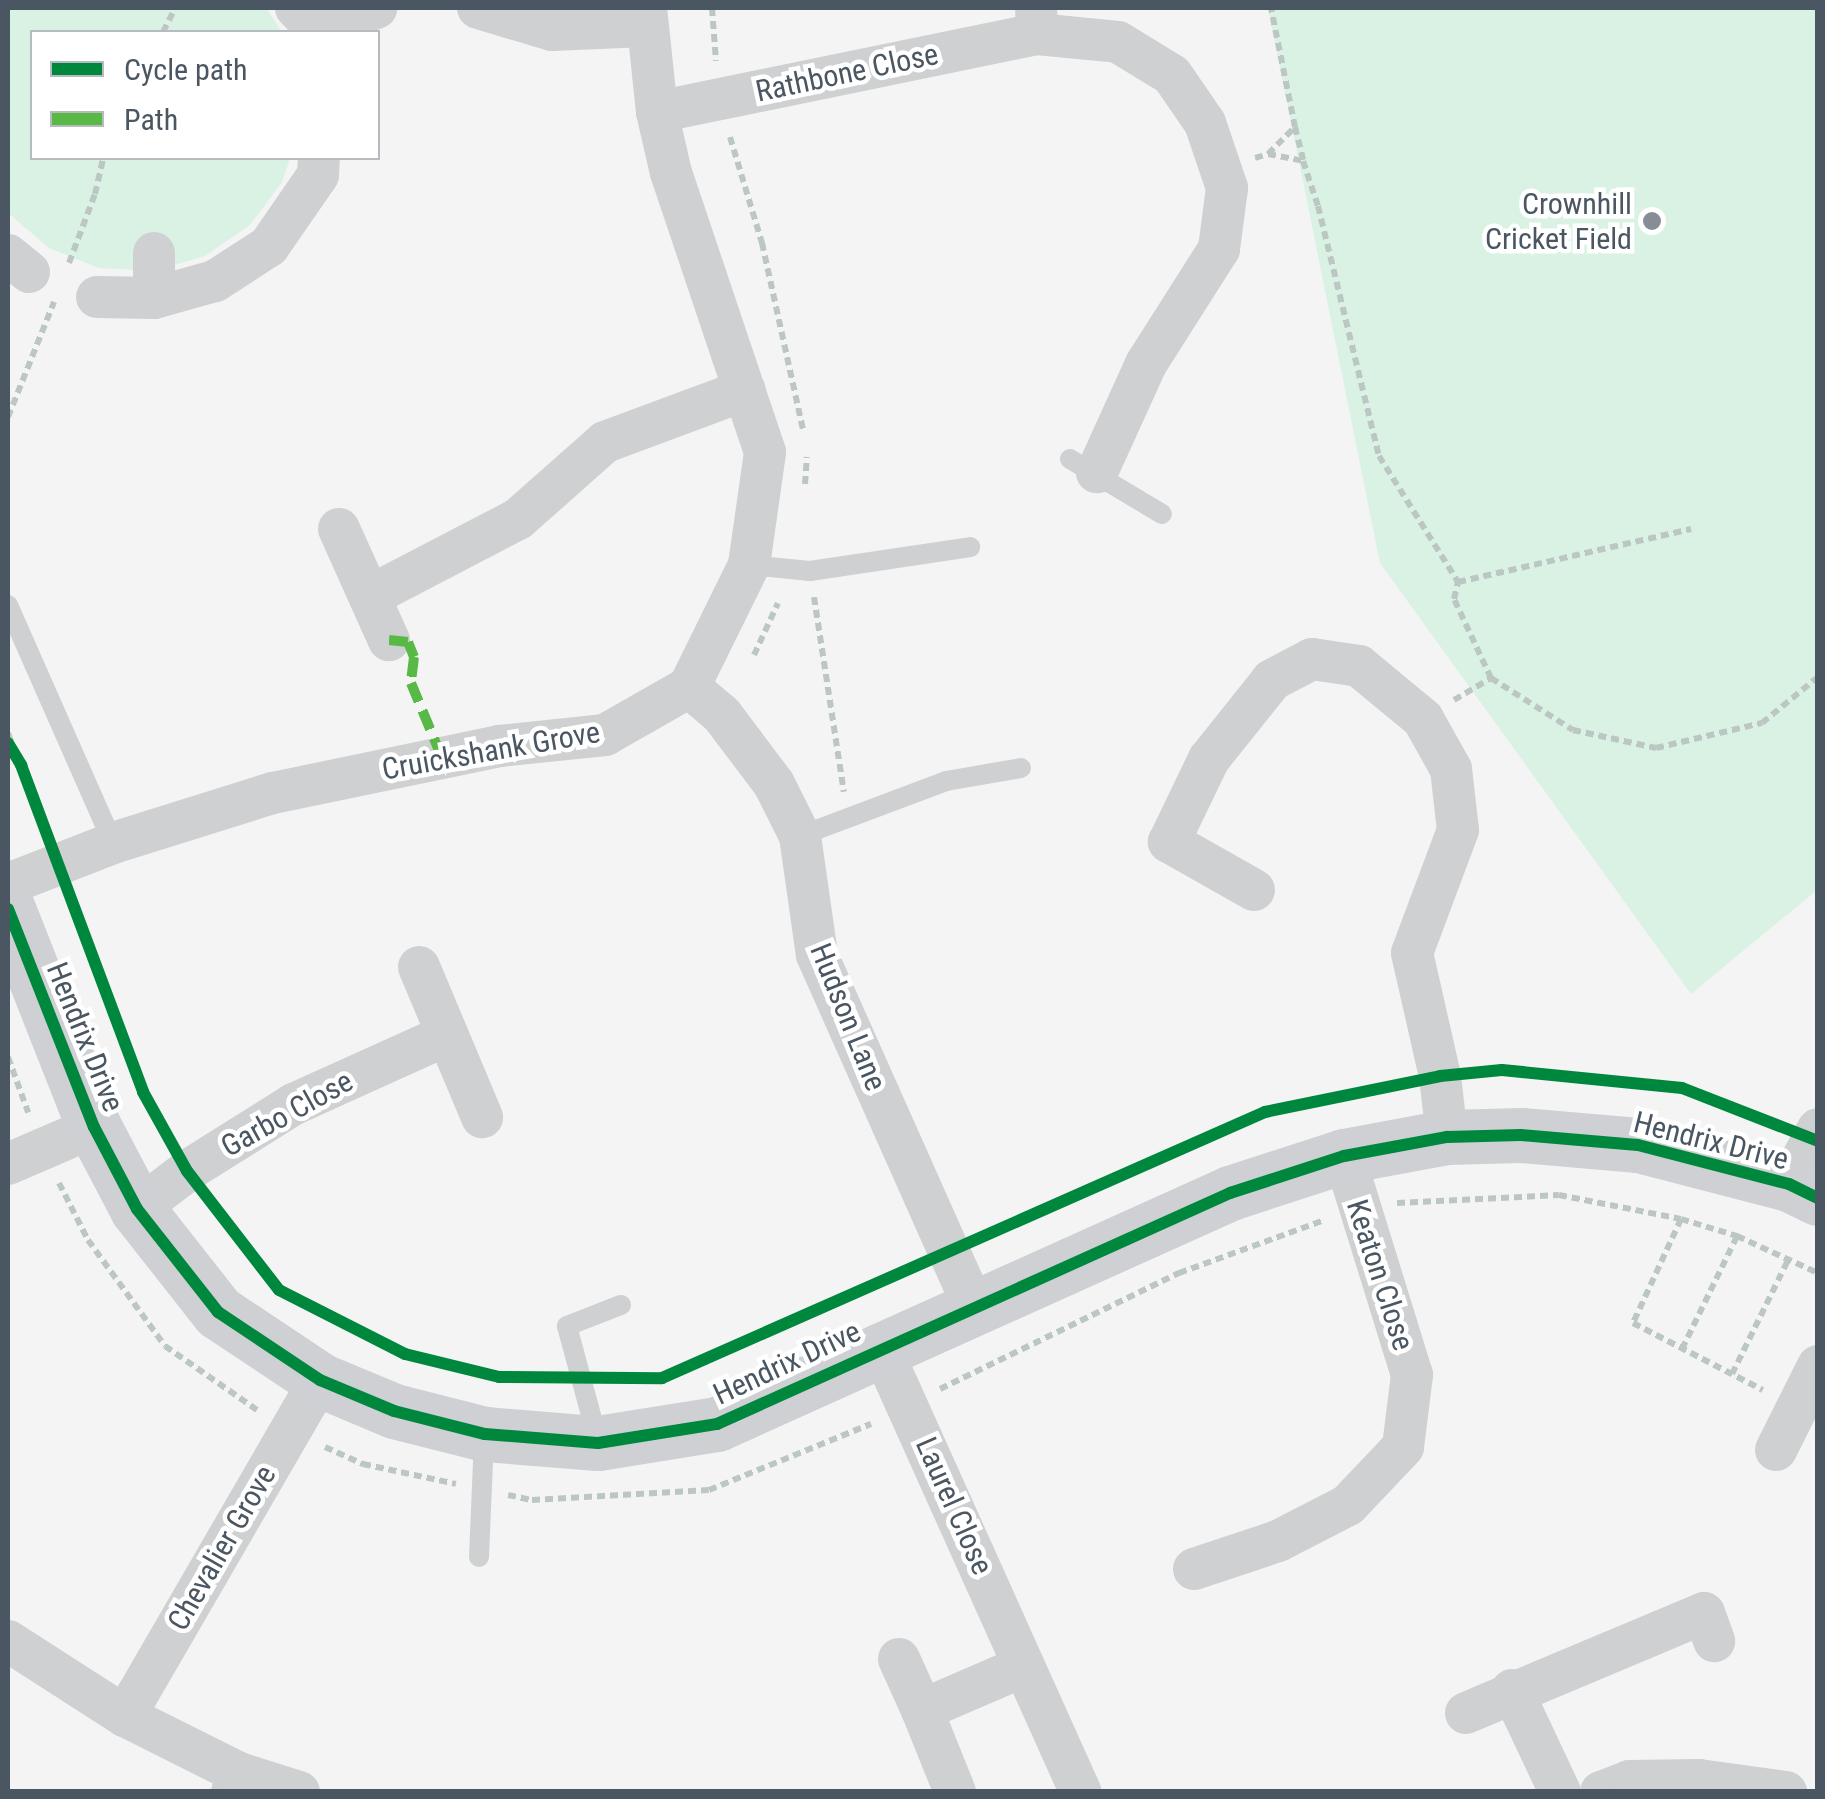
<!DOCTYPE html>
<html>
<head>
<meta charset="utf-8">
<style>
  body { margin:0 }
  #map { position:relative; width:1825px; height:1799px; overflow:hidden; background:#f4f4f4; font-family:"Roboto Condensed",sans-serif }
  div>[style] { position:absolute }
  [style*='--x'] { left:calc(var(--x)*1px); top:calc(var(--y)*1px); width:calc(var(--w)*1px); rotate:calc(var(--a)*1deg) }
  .green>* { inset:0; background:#d9f2e3 }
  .path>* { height:6px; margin-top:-3px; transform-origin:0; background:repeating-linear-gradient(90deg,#bcc7c4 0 8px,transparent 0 13px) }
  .lane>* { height:20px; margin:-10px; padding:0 10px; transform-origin:10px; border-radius:10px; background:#ced0d2 }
  .street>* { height:42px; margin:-21px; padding:0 21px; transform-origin:21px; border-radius:21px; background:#ced0d2 }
  .secondary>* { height:55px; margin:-27.5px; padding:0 27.5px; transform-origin:27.5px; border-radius:27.5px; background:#ced0d4 }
  .quiet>* { height:10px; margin-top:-5px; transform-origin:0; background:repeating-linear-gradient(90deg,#58b947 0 20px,transparent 0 30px) }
  .cycleway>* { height:12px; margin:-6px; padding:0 6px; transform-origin:6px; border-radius:6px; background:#00873e }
  .dots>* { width:28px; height:28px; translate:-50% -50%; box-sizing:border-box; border:5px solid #fff; border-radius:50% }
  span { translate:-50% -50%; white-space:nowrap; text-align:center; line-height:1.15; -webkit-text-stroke:9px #fff; paint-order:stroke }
  .street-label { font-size:30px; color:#4a5661 }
  .poi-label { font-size:30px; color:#4a5661 }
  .right { translate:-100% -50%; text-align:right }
  .frame { position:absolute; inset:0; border:10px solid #4a5661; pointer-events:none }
  .legend { position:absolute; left:30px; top:30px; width:350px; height:130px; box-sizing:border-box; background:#fff; border:2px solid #b7bbc0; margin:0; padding:12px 18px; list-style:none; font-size:30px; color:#4a5661 }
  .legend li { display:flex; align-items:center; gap:20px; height:50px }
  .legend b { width:50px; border:2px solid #b7bbc0 }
</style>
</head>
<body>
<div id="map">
  <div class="green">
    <div style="clip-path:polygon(8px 8px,266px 8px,282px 32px,32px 32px,32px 158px,290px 158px,282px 182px,250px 225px,205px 256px,153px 271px,99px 268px,49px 248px,8px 213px)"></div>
    <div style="clip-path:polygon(1268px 8px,1817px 8px,1817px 890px,1691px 994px,1380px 563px)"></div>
  </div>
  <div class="path">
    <div style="--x:712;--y:8;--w:53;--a:85.7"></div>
    <div style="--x:163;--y:32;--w:27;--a:-63"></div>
    <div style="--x:1295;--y:127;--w:34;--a:76"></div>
    <div style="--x:730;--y:137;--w:111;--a:73.2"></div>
    <div style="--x:762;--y:243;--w:191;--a:77.6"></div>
    <div style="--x:1268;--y:154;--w:36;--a:11"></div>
    <div style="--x:1303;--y:161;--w:47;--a:71.6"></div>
    <div style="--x:1318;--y:206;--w:257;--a:76.3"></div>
    <div style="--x:1379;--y:456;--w:149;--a:57.9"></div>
    <div style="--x:1255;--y:158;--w:14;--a:-17"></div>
    <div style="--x:1268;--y:154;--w:38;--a:-45"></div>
    <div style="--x:1295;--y:127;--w:121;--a:-101.4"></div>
    <div style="--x:69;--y:263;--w:74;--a:-69.4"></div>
    <div style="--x:95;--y:194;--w:37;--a:-77"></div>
    <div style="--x:8;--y:417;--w:124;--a:-68.2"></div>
    <div style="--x:805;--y:484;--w:27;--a:-86"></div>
    <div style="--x:814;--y:597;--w:197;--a:81.3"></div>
    <div style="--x:754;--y:655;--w:57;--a:-65.2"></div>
    <div style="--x:1491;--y:678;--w:87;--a:-115.1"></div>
    <div style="--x:1454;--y:599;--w:17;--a:-77"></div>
    <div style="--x:1458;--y:582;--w:239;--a:-12.8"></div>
    <div style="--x:1454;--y:700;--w:43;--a:-30.7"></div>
    <div style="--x:1491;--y:678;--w:97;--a:32.4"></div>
    <div style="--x:1573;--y:730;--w:85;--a:12.2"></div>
    <div style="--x:1656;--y:748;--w:109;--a:-13.3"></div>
    <div style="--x:1762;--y:723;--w:72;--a:-39.4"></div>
    <div style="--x:8;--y:733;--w:30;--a:70"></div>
    <div style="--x:8;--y:1057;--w:59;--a:70"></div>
    <div style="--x:59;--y:1183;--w:64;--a:63"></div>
    <div style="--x:88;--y:1240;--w:131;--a:54"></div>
    <div style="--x:165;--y:1346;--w:112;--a:34.8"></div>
    <div style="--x:1397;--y:1203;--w:162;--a:-2.8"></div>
    <div style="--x:1559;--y:1195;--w:124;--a:11.1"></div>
    <div style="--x:1681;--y:1219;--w:59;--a:16.9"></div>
    <div style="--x:1737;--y:1236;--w:89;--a:24.6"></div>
    <div style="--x:1681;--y:1219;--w:115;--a:114.8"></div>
    <div style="--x:1633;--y:1323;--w:146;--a:27.3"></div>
    <div style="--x:1682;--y:1349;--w:126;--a:-64"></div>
    <div style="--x:1732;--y:1374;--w:127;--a:-63.8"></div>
    <div style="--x:940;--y:1389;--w:266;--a:-25.9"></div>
    <div style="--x:1179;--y:1273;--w:152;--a:-20"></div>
    <div style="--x:325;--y:1447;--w:42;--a:24.1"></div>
    <div style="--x:363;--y:1464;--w:95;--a:12.1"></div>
    <div style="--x:508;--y:1495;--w:25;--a:12"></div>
    <div style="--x:532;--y:1500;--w:177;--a:-3.2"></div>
    <div style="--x:709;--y:1490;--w:175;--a:-22.2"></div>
  </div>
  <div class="lane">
    <div style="--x:1070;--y:459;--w:107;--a:30.9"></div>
    <div style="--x:749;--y:565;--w:61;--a:5.6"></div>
    <div style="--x:810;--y:571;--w:162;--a:-8.5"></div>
    <div style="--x:8;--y:605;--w:260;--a:66.2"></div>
    <div style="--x:800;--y:836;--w:156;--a:-20.6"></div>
    <div style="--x:946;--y:781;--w:76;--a:-9.8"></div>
    <div style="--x:598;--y:1441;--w:119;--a:-105.1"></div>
    <div style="--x:567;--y:1326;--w:58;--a:-21.3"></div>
    <div style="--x:479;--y:1557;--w:121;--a:-87.6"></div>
  </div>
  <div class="street">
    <div style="--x:296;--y:8;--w:29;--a:46"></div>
    <div style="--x:316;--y:29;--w:64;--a:-19.3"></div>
    <div style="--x:478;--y:8;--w:77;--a:16.6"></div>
    <div style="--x:552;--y:30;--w:94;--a:-2.4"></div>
    <div style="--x:1037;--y:34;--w:81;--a:5.6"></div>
    <div style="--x:1118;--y:42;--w:63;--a:31.4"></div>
    <div style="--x:1172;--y:75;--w:58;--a:55.5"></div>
    <div style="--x:1205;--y:123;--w:69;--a:71.3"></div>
    <div style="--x:1227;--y:188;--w:62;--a:97.5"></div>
    <div style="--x:1219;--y:249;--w:136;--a:122.4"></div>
    <div style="--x:1146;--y:364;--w:119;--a:114.4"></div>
    <div style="--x:657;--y:112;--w:388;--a:-11.6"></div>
    <div style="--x:1037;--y:34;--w:26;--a:-92"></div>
    <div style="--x:8;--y:255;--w:27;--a:39"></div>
    <div style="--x:97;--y:297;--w:57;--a:1"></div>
    <div style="--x:154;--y:298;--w:63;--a:-15.6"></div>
    <div style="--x:215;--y:281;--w:64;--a:-32.9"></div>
    <div style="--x:269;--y:246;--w:86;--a:-55.4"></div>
    <div style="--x:318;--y:175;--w:17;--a:-87"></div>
    <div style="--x:154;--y:298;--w:45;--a:-90"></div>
    <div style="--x:339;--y:529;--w:122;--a:65.8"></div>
    <div style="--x:370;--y:596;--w:167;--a:-27.5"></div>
    <div style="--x:518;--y:519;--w:116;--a:-41.5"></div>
    <div style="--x:605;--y:442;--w:149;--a:-20.4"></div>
    <div style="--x:689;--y:687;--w:43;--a:40.3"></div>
    <div style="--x:722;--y:715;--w:86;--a:53"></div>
    <div style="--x:774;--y:784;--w:58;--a:63.4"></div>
    <div style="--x:800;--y:836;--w:120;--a:81.9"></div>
    <div style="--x:817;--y:955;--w:385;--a:66"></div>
    <div style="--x:8;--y:884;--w:113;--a:-21.3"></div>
    <div style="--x:113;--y:843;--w:168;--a:-17.4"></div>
    <div style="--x:273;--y:793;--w:231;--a:-11.7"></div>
    <div style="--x:499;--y:746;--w:107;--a:-5.9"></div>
    <div style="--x:605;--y:735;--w:97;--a:-29.7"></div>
    <div style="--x:689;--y:687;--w:136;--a:-63.8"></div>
    <div style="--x:749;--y:565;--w:114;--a:-81.9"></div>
    <div style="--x:765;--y:452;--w:294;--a:-108.6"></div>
    <div style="--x:671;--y:173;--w:63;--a:-102.9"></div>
    <div style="--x:657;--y:112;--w:105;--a:-96"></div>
    <div style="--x:1254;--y:890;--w:98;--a:-150.5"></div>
    <div style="--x:1169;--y:842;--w:92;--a:-64.3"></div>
    <div style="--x:1209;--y:759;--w:101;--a:-51.4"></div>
    <div style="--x:1272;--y:680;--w:45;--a:-27.7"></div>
    <div style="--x:1312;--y:659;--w:48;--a:8.5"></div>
    <div style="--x:1359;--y:666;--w:83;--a:39.6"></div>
    <div style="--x:1423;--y:719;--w:57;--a:60.8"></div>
    <div style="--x:1451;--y:769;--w:61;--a:83.5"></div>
    <div style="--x:1458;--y:830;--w:131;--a:110.5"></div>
    <div style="--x:1412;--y:953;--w:126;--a:77.2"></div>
    <div style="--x:1440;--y:1076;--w:61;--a:83.5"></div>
    <div style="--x:419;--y:967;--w:163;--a:67.2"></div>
    <div style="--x:8;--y:1164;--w:94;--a:-23.3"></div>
    <div style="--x:1789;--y:1184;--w:62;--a:-62.2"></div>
    <div style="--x:137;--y:1209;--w:63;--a:-37.2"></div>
    <div style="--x:187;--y:1171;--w:126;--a:-32.1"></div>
    <div style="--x:294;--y:1104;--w:168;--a:-24.3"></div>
    <div style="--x:881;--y:1348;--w:487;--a:65.8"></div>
    <div style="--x:1776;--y:1450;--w:94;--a:-63.4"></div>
    <div style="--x:1194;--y:1569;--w:89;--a:-18.4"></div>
    <div style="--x:1278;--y:1541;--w:79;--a:-27.2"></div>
    <div style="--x:1348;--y:1505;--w:80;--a:-46.5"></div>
    <div style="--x:1403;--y:1447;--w:73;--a:-82.9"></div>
    <div style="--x:1412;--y:1375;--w:229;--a:-107.2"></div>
    <div style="--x:8;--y:1641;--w:139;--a:32.7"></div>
    <div style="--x:125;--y:1716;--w:388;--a:-59.9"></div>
    <div style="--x:899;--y:1659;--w:56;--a:65.7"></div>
    <div style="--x:1512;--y:1690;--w:113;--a:64.8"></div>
    <div style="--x:1466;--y:1713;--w:258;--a:-22.8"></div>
    <div style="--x:1704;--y:1613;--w:30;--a:70"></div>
    <div style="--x:125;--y:1716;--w:127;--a:26.6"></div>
    <div style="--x:239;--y:1773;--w:20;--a:110"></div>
    <div style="--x:239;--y:1773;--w:63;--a:17.6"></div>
    <div style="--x:955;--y:1792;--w:88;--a:-111.9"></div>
    <div style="--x:922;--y:1710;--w:111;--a:-23.3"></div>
    <div style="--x:1601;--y:1792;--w:30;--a:-21"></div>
    <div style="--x:1629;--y:1781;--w:70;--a:-0.8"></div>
    <div style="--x:1699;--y:1780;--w:88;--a:7.9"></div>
  </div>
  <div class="secondary">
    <div style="--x:8;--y:909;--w:234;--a:68.5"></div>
    <div style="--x:94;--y:1127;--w:93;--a:62.3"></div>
    <div style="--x:137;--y:1209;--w:131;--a:51.8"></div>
    <div style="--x:218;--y:1312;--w:123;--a:33.7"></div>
    <div style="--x:320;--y:1380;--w:80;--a:22.7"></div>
    <div style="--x:394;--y:1411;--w:94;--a:14.2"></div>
    <div style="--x:485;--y:1434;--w:113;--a:4.6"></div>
    <div style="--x:598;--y:1443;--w:121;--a:-9.1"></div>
    <div style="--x:717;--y:1424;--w:563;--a:-24.24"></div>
    <div style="--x:1230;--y:1193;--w:120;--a:-18"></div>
    <div style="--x:1344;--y:1156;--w:105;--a:-10.5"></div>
    <div style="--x:1447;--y:1137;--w:74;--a:-1.5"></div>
    <div style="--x:1521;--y:1135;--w:117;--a:4.9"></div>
    <div style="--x:1638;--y:1145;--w:156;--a:14.5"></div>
    <div style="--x:1789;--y:1184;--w:32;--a:26"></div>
  </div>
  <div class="quiet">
    <div style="--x:389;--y:640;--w:19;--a:6"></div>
    <div style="--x:408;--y:642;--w:16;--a:68"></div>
    <div style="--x:414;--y:657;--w:26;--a:97"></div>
    <div style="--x:411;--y:683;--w:81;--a:67.5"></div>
  </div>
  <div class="cycleway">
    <div style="--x:8;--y:743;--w:26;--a:59"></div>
    <div style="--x:21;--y:765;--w:349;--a:69.5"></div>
    <div style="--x:143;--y:1092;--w:90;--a:60.9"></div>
    <div style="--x:187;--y:1171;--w:150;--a:52.3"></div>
    <div style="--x:279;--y:1290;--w:141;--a:26.9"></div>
    <div style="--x:405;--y:1354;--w:97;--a:13.7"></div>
    <div style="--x:499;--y:1377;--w:163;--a:0.4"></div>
    <div style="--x:662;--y:1378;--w:659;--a:-23.8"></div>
    <div style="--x:1265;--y:1112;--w:179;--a:-11.6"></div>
    <div style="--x:1440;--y:1076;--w:62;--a:-5.5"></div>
    <div style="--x:1502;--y:1070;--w:181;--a:5.7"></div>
    <div style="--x:1682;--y:1088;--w:146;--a:21.3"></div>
    <div style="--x:8;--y:909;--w:234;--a:68.5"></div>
    <div style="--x:94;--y:1127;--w:93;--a:62.3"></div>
    <div style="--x:137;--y:1209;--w:131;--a:51.8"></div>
    <div style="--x:218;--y:1312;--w:123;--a:33.7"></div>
    <div style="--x:320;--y:1380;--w:80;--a:22.7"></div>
    <div style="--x:394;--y:1411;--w:94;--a:14.2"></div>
    <div style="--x:485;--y:1434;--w:113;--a:4.6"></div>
    <div style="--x:598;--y:1443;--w:121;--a:-9.1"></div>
    <div style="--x:717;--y:1424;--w:563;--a:-24.24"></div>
    <div style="--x:1230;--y:1193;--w:120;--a:-18"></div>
    <div style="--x:1344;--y:1156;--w:105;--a:-10.5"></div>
    <div style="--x:1447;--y:1137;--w:74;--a:-1.5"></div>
    <div style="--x:1521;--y:1135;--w:117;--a:4.9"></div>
    <div style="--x:1638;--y:1145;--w:156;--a:14.5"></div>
    <div style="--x:1789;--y:1184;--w:32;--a:26"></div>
  </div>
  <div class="dots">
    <div style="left:1652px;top:221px;background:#868d94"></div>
  </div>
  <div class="street-label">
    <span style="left:847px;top:73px;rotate:-12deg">Rathbone Close</span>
    <span style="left:491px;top:751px;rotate:-10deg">Cruickshank Grove</span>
    <span style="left:848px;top:1017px;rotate:68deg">Hudson Lane</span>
    <span style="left:85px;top:1037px;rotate:68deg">Hendrix Drive</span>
    <span style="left:287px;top:1114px;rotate:-29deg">Garbo Close</span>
    <span style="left:1711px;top:1141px;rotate:14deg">Hendrix Drive</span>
    <span style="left:1380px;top:1275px;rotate:72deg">Keaton Close</span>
    <span style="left:787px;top:1363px;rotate:-25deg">Hendrix Drive</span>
    <span style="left:954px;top:1506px;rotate:66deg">Laurel Close</span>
    <span style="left:222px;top:1548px;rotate:-60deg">Chevalier Grove</span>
  </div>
  <div class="poi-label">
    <span class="right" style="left:1632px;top:221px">Crownhill<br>Cricket Field</span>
  </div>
  <div class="frame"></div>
  <ul class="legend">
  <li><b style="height:12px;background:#00873e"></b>Cycle path</li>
  <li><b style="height:12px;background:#58b947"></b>Path</li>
  </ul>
</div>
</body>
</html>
